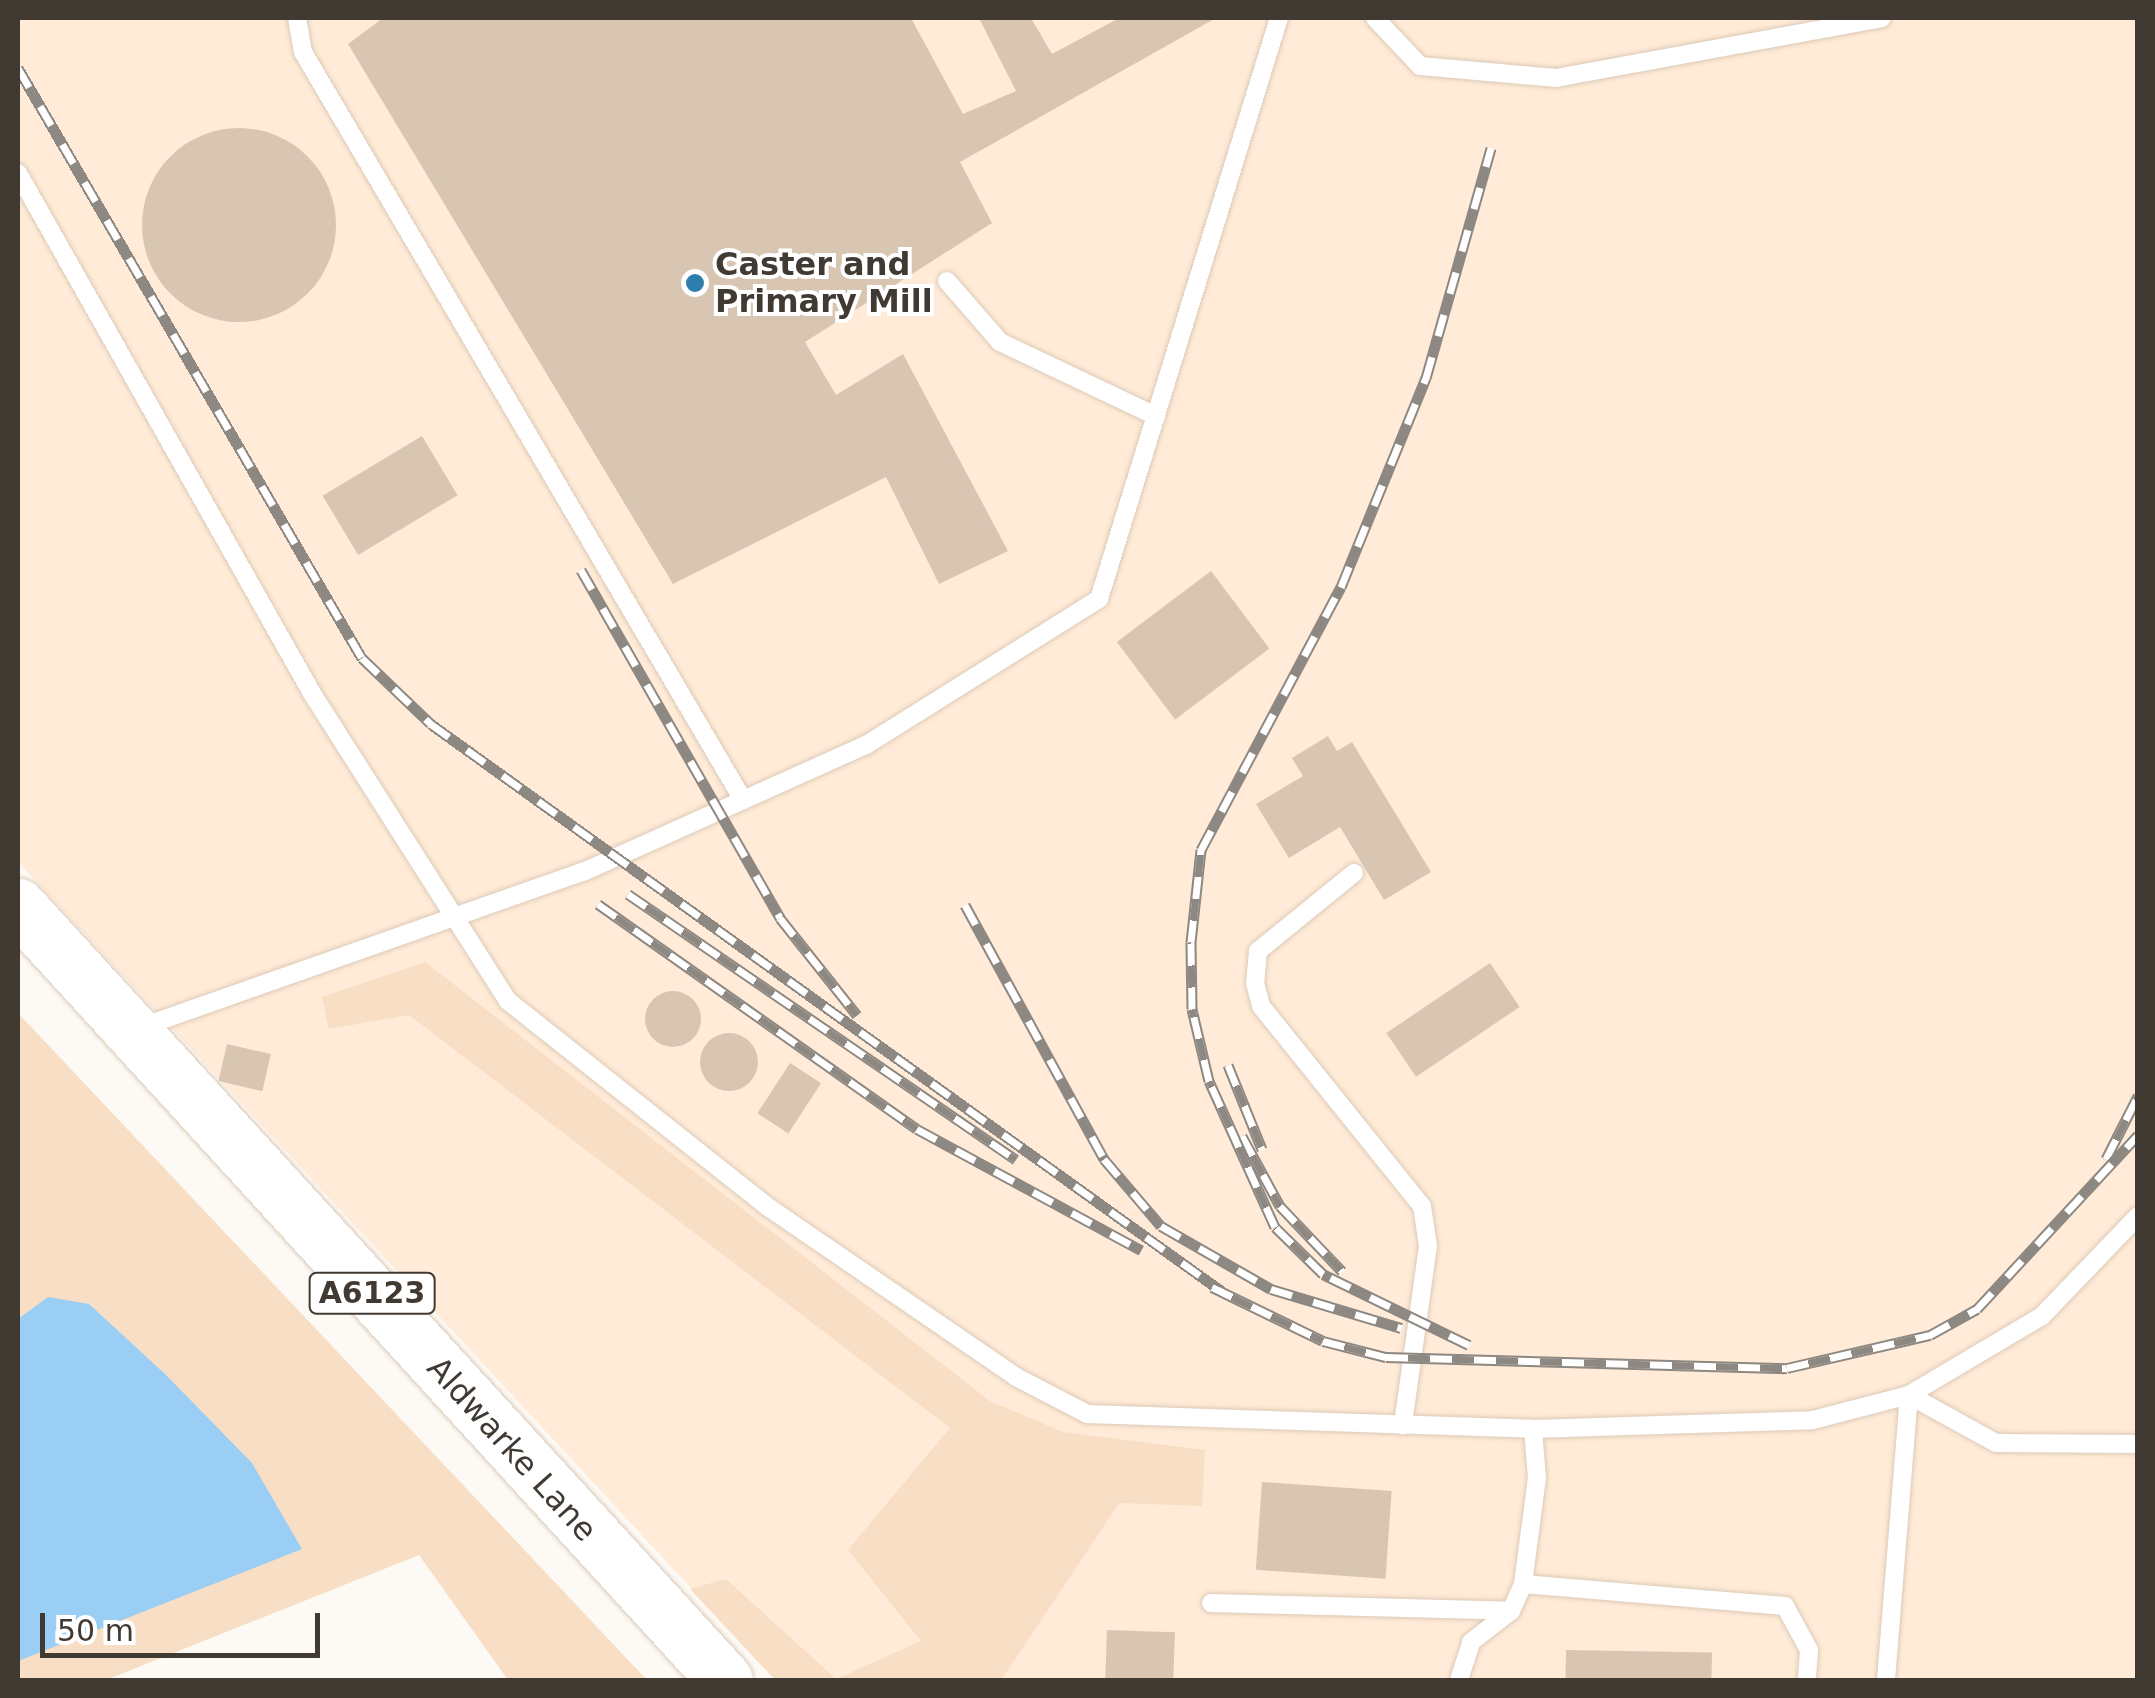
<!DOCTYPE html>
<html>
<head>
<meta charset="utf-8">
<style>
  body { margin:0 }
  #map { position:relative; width:2155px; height:1698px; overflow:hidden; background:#fdfaf6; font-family:"DejaVu Sans",sans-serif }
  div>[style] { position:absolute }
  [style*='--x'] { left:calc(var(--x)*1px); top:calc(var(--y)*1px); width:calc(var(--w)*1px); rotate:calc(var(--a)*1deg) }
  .built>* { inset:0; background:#ffebd7 }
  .green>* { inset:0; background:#f7dec4 }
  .water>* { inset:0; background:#9acef4 }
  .building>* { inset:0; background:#d8c6b3; transform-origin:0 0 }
  .round { border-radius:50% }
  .roads { filter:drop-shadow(0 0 2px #dccab8) drop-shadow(0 0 2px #dccab8) }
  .service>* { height:18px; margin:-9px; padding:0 9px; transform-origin:9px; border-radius:9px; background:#fff }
  .primary>* { height:55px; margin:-27.5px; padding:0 27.5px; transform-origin:27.5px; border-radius:27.5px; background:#fff }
  .rail>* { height:11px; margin-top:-5.5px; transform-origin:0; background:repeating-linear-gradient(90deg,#fff 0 22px,#8d8882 0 44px); box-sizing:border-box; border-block:2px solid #8d8882 }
  .dots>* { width:28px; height:28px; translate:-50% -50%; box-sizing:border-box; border:5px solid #fff; border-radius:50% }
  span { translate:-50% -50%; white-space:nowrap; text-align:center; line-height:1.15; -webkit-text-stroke:8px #fff; paint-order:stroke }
  .shield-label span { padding:2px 8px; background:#fff; border:2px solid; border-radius:8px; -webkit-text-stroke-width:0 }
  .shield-label { font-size:30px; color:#413a33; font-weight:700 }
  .poi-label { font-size:32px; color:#413a33; font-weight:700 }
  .left { translate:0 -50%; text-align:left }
  .street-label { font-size:32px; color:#413a33 }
  .frame { position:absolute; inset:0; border:20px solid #413a33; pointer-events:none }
  .scale { position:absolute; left:40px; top:1613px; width:280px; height:45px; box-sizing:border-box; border:5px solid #413a33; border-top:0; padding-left:12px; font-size:30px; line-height:35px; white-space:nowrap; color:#413a33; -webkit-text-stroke:8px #fff; paint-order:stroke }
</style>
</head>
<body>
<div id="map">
  <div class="built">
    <div style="clip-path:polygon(18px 18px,2137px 18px,2137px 1680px,776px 1680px,18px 862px)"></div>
  </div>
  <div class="green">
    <div style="clip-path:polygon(425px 962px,990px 1401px,1063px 1432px,1205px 1450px,1202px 1506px,1119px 1503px,1001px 1680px,775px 1680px,690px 1589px,726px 1579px,836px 1679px,921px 1641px,848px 1550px,950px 1428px,409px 1015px,329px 1029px,322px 997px)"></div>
    <div style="clip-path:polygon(18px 1013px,647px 1680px,508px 1680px,419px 1555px,106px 1680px,18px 1680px)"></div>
  </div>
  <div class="water">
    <div style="clip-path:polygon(48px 1297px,89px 1304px,165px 1374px,252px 1463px,302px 1549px,18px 1661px,18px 1319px)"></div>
  </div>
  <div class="building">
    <div style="clip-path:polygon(383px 18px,911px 18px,963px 114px,1016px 91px,979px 18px,1031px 18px,1052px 54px,1119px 18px,1216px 18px,960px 162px,992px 223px,805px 342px,836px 395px,903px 354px,1008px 551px,939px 584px,886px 477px,673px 584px,348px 44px)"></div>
    <div class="round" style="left:142px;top:128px;width:194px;height:194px"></div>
    <div style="left:422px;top:436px;width:69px;height:116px;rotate:59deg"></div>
    <div style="left:1211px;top:571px;width:97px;height:118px;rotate:53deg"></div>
    <div style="clip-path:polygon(1328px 736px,1337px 751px,1352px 742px,1431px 872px,1384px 900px,1340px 827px,1289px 858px,1256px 804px,1303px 776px,1292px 758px)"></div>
    <div style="left:1490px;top:963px;width:53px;height:125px;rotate:56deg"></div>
    <div class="round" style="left:645px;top:991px;width:56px;height:56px"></div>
    <div class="round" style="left:700px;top:1033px;width:58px;height:58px"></div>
    <div style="left:227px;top:1044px;width:45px;height:38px;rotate:13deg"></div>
    <div style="left:790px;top:1063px;width:37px;height:60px;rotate:33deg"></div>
    <div style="left:1262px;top:1482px;width:130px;height:88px;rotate:4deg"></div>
    <div style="left:1107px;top:1630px;width:68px;height:50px;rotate:2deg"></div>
    <div style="left:1566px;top:1650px;width:146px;height:30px;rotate:1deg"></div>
  </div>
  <div class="roads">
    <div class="service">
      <div style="--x:297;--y:18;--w:35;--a:80"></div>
      <div style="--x:303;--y:52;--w:868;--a:59.53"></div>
      <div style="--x:1375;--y:18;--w:66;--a:46.8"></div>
      <div style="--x:1420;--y:66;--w:137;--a:5"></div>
      <div style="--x:1556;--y:78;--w:331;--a:-10.4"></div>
      <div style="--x:18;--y:173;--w:600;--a:60.53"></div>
      <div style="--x:313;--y:695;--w:363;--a:57.5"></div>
      <div style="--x:508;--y:1001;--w:332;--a:38.4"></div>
      <div style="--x:768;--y:1207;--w:301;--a:34.4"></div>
      <div style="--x:1016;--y:1377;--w:80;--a:27.5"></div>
      <div style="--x:1087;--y:1414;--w:446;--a:1.9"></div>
      <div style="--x:1533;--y:1429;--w:280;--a:-1.8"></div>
      <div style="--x:1813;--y:1420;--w:99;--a:-14.6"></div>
      <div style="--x:1909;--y:1395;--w:155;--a:-30.7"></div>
      <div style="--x:2042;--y:1316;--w:139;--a:-46.2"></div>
      <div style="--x:947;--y:281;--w:81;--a:49"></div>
      <div style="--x:1000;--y:342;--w:173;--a:25.4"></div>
      <div style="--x:1354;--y:873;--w:124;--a:140.9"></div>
      <div style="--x:1258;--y:951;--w:32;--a:95"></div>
      <div style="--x:1255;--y:983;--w:24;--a:75"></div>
      <div style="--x:1261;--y:1006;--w:257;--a:51.2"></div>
      <div style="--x:1422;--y:1206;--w:40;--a:81.5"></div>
      <div style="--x:1428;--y:1246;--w:181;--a:98"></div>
      <div style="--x:139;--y:1028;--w:471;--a:-19.4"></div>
      <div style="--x:583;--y:872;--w:310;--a:-24.2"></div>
      <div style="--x:866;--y:745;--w:275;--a:-32.1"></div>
      <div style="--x:1099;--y:599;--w:608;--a:-72.79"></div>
      <div style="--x:1523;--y:1584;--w:263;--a:4.8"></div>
      <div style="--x:1785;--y:1606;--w:50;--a:61.4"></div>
      <div style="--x:1809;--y:1650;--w:30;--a:94"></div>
      <div style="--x:1211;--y:1603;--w:300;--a:1.5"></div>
      <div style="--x:1459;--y:1680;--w:40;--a:-72"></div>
      <div style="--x:1471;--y:1642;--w:51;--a:-37.8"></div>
      <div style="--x:1511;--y:1611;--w:30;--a:-66"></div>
      <div style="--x:1523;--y:1584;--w:107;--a:-82.5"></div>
      <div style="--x:1537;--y:1478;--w:49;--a:-94.7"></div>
      <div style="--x:1886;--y:1680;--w:286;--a:-85.4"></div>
      <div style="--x:1909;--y:1395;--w:99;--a:28.9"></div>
      <div style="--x:1996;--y:1443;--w:142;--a:0.4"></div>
    </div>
    <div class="primary">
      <div style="--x:18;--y:906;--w:1048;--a:47.59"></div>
    </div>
  </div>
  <div class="rail">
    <div style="--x:18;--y:68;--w:683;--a:59.76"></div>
    <div style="--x:362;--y:658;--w:95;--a:43.7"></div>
    <div style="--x:431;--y:724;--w:975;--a:35.65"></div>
    <div style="--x:581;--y:570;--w:401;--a:60.2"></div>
    <div style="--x:780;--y:918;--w:124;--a:51.6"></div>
    <div style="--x:628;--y:894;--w:470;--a:34.4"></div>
    <div style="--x:598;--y:904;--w:390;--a:35.2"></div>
    <div style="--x:917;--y:1129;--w:255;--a:28.4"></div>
    <div style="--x:965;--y:905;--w:290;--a:61.3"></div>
    <div style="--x:1104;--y:1159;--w:88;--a:49.6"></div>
    <div style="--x:1161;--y:1226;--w:127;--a:29.8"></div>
    <div style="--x:1271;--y:1289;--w:136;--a:16.7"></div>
    <div style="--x:1228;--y:1065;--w:91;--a:68"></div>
    <div style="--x:1242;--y:1136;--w:80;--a:61.5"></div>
    <div style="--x:1280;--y:1206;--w:90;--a:46.4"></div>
    <div style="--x:2106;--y:1159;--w:71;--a:-63.1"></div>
    <div style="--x:1212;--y:1287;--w:123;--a:25.9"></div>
    <div style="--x:1323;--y:1341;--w:65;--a:14.3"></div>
    <div style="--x:1386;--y:1357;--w:401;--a:1.6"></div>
    <div style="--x:1787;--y:1368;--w:147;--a:-13"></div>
    <div style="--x:1930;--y:1335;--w:54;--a:-29"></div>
    <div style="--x:1977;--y:1309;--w:237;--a:-47.2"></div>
    <div style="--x:1469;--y:1345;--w:162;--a:-154.1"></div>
    <div style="--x:1323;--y:1274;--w:67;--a:-135.6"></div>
    <div style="--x:1275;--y:1227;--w:160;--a:-114.3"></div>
    <div style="--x:1209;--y:1081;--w:74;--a:-103.3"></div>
    <div style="--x:1192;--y:1009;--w:67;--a:-90.9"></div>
    <div style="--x:1191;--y:942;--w:93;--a:-83.8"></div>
    <div style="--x:1201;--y:850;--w:298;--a:-62"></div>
    <div style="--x:1341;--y:587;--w:226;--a:-67.9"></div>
    <div style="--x:1426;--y:378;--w:239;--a:-74.2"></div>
  </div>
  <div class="dots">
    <div style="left:695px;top:283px;background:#2d7daf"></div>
  </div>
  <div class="shield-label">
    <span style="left:372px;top:1293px">A6123</span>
  </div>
  <div class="poi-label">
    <span class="left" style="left:715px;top:283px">Caster and<br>Primary Mill</span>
  </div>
  <div class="street-label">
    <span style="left:512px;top:1449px;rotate:48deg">Aldwarke Lane</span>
  </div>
  <div class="frame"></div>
  <div class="scale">50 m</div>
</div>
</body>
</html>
